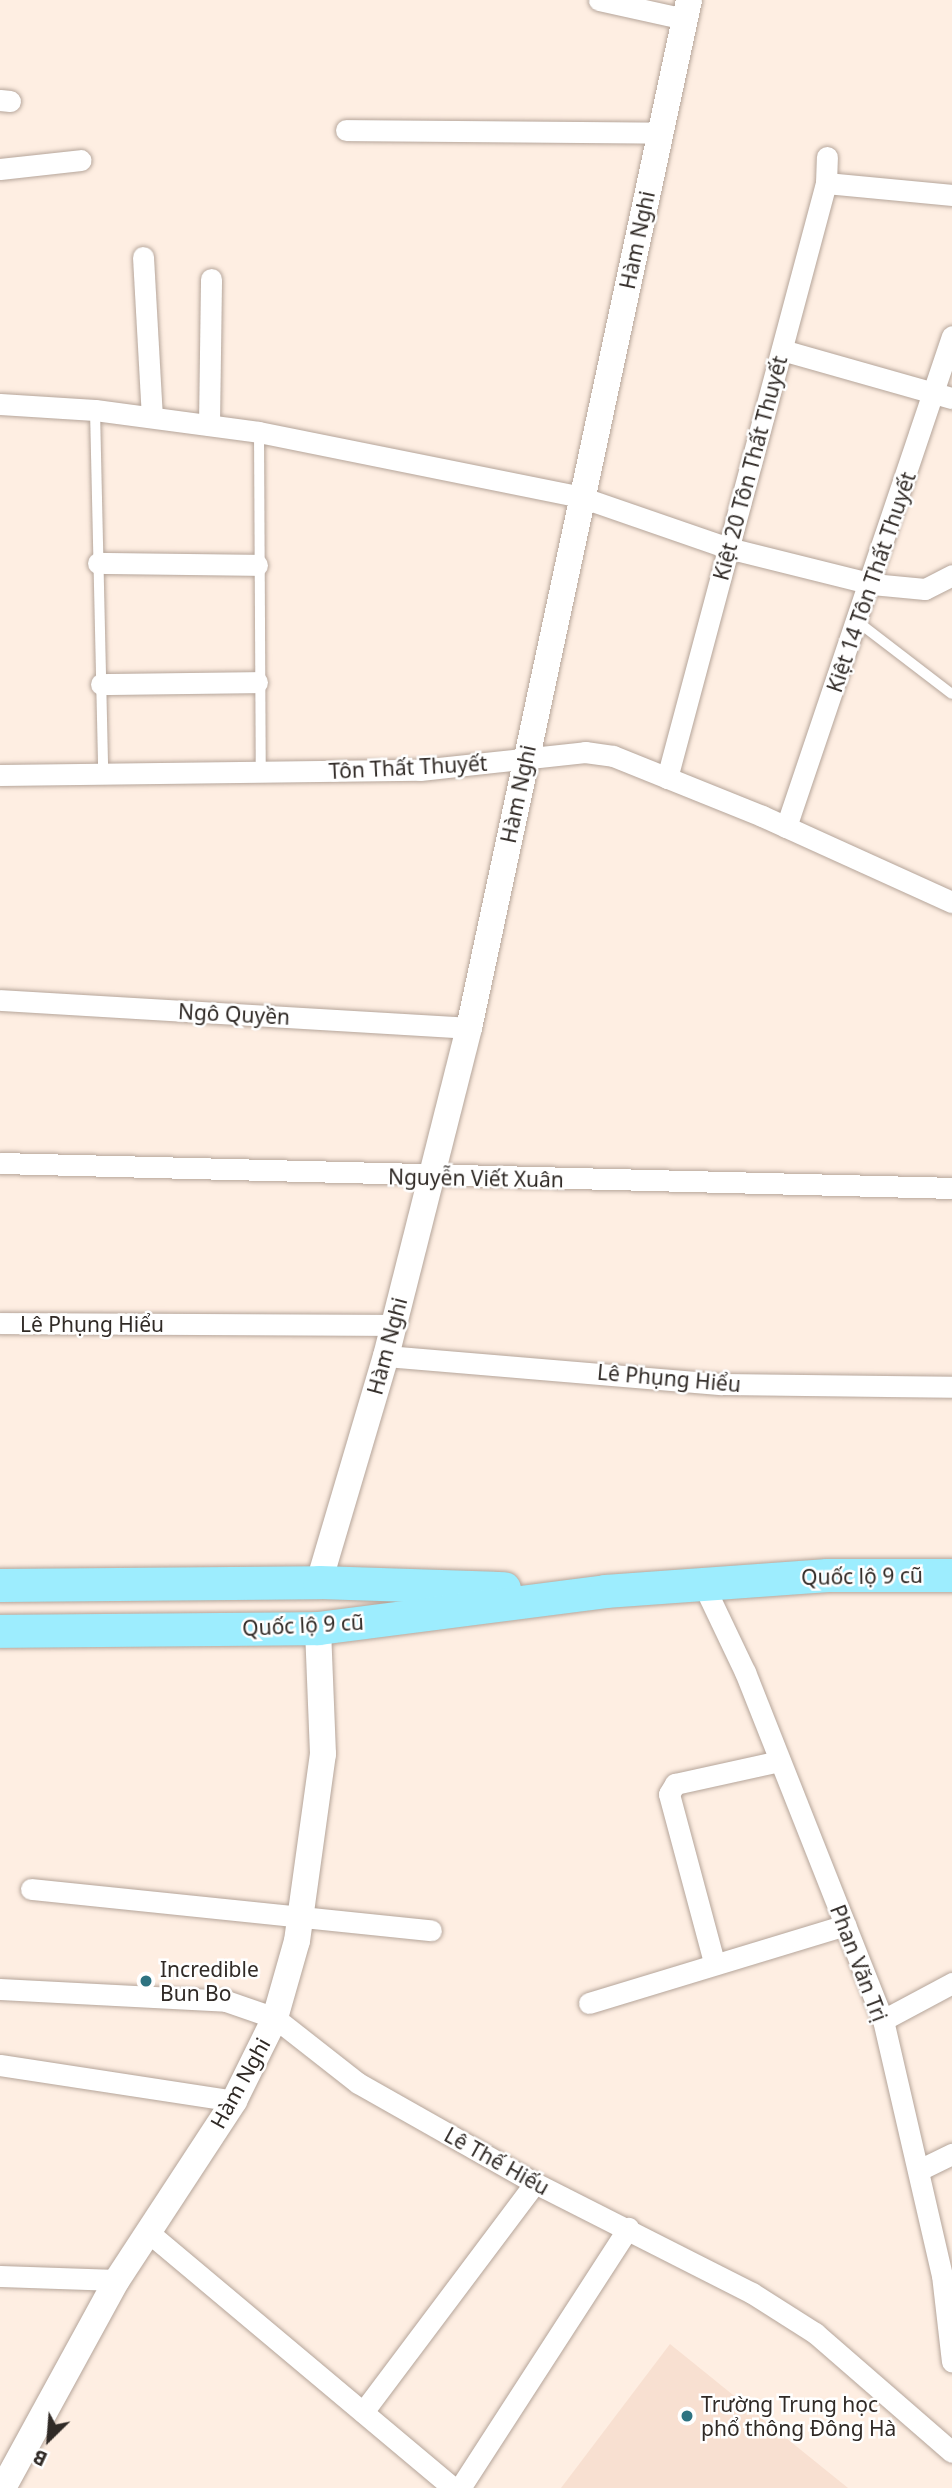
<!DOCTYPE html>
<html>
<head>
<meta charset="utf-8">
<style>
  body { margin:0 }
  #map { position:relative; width:952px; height:2488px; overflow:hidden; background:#feeee2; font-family:"Noto Sans",sans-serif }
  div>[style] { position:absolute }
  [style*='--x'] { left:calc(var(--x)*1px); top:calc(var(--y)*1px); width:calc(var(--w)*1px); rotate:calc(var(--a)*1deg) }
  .built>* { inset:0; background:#f8e0d1 }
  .roads { filter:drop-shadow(0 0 2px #b5a59a) drop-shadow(0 0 2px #b5a59a) }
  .service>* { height:10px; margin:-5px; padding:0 5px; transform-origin:5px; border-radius:5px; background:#fff }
  .minor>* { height:21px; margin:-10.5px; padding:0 10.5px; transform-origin:10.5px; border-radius:10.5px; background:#fff }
  .tertiary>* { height:26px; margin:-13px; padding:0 13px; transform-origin:13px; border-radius:13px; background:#fff }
  .primary>* { height:33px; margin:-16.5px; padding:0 16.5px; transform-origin:16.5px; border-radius:16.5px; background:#9dedfe }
  .dots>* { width:19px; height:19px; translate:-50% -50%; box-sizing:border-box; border:4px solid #fff; border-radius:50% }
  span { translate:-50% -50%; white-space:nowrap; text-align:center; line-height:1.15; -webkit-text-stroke:5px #fff; paint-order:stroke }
  .street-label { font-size:21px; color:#302a26 }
  .poi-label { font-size:21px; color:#302a26 }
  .left { translate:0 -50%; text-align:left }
  .north { position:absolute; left:14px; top:2404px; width:70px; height:70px; -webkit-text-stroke:5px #fff; paint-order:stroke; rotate:205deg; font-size:19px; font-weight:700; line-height:28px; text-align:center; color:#302a26 }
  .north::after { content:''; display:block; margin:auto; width:24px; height:32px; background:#302a26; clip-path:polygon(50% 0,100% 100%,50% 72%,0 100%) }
</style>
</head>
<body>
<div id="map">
  <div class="built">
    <div style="clip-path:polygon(670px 2344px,848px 2488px,561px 2488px)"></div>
  </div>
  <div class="roads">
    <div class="service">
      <div style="--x:95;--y:410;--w:364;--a:88.7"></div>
      <div style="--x:259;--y:432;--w:340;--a:89.7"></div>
      <div style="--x:858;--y:622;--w:118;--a:37.5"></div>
    </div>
    <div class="minor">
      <div style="--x:599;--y:0;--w:88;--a:12.5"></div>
      <div style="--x:0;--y:100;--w:10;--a:6"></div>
      <div style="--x:346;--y:130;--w:315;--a:0.5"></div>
      <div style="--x:0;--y:169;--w:81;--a:-6.3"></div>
      <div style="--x:826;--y:183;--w:127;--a:5.4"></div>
      <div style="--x:143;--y:257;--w:160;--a:86.8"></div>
      <div style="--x:782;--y:350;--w:177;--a:15.8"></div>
      <div style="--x:0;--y:404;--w:95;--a:3.6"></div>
      <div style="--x:95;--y:410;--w:165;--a:7.6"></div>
      <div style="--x:259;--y:432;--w:328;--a:11.4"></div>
      <div style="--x:581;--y:497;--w:156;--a:19.1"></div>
      <div style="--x:728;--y:548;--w:148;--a:14"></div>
      <div style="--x:872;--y:584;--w:53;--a:5.4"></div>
      <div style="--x:925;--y:589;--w:30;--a:-27"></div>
      <div style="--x:209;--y:425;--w:146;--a:-89.2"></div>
      <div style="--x:98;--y:563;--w:159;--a:0.7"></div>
      <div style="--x:101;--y:684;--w:156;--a:-0.7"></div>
      <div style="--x:0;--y:775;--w:420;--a:-0.7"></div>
      <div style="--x:420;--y:770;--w:166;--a:-6.2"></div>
      <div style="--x:585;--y:752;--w:28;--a:8"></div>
      <div style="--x:613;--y:756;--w:161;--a:21.9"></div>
      <div style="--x:762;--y:816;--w:209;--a:24.4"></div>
      <div style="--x:667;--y:778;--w:616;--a:-75.04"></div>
      <div style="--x:826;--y:183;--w:26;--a:-88"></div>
      <div style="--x:786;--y:827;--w:518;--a:-71.32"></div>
      <div style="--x:0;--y:1000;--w:470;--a:3.4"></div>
      <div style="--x:0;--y:1163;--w:952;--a:1.5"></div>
      <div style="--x:0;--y:1323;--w:394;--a:0.3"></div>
      <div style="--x:386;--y:1356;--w:337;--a:4.8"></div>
      <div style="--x:722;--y:1384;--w:230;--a:0.7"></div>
      <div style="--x:703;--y:1584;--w:98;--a:64.5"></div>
      <div style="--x:745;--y:1672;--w:374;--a:68.4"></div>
      <div style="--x:883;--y:2020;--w:262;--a:77"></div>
      <div style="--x:942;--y:2275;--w:87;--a:83.4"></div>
      <div style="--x:31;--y:1889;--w:402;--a:5.9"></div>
      <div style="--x:714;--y:1962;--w:174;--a:-105"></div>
      <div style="--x:669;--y:1794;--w:12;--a:-59"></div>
      <div style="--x:675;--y:1784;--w:107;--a:-12.4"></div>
      <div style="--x:0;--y:1989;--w:226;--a:3"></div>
      <div style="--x:226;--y:2001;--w:52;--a:19.1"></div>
      <div style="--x:275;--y:2018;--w:105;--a:38.1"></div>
      <div style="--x:358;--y:2083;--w:203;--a:29.5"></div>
      <div style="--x:535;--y:2183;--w:243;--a:26.9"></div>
      <div style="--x:752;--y:2293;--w:75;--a:32.4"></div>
      <div style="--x:815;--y:2333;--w:181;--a:41"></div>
      <div style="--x:589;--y:2003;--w:268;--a:-16.9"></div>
      <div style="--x:883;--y:2020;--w:78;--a:-28.2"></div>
      <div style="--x:0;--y:2065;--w:237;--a:8.7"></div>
      <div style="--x:919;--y:2170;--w:37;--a:-26"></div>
      <div style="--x:148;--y:2232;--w:398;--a:40"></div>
      <div style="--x:0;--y:2276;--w:117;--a:2"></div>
      <div style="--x:363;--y:2412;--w:286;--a:-53.1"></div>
      <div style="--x:460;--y:2488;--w:310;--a:-57.1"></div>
    </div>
    <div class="tertiary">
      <div style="--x:319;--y:1582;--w:236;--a:-73.5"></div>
      <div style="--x:386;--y:1356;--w:338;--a:-75.8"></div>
      <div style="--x:469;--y:1028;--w:1051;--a:-77.92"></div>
      <div style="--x:3;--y:2488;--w:237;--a:-61.3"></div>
      <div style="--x:117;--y:2280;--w:214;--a:-56.8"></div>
      <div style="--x:234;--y:2101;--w:93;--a:-63.7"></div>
      <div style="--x:275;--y:2018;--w:80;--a:-74.1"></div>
      <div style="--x:297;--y:1941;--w:189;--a:-82.1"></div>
      <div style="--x:323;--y:1754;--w:126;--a:-92.3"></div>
    </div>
    <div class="primary">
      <div style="--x:0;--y:1585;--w:319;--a:-0.5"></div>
      <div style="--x:319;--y:1582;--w:185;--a:1.9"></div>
      <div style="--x:0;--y:1631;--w:318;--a:-0.5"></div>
      <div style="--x:318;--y:1628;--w:289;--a:-7.3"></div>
      <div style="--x:605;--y:1591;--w:223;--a:-4.1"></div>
      <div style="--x:827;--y:1575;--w:125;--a:0"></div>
    </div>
  </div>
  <div class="dots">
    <div style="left:146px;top:1981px;background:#2e7381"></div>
    <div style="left:687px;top:2416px;background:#2e7381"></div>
  </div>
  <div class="street-label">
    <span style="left:637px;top:240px;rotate:-78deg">Hàm Nghi</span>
    <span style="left:750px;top:468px;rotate:-75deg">Kiệt 20 Tôn Thất Thuyết</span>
    <span style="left:871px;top:582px;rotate:-71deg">Kiệt 14 Tôn Thất Thuyết</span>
    <span style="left:408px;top:767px;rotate:-3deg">Tôn Thất Thuyết</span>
    <span style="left:518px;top:794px;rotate:-78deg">Hàm Nghi</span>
    <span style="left:234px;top:1014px;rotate:3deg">Ngô Quyền</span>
    <span style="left:476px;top:1178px;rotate:1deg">Nguyễn Viết Xuân</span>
    <span style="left:92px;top:1324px">Lê Phụng Hiểu</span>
    <span style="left:387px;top:1346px;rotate:-75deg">Hàm Nghi</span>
    <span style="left:669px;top:1378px;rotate:5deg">Lê Phụng Hiểu</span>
    <span style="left:862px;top:1576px;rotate:-1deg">Quốc lộ 9 cũ</span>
    <span style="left:303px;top:1625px;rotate:-3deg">Quốc lộ 9 cũ</span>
    <span style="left:859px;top:1963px;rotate:69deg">Phan Văn Trị</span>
    <span style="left:240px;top:2083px;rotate:-61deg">Hàm Nghi</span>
    <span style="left:497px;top:2161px;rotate:29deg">Lê Thế Hiếu</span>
  </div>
  <div class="poi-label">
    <span class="left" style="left:160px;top:1981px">Incredible<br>Bun Bo</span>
    <span class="left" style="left:701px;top:2416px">Trường Trung học<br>phổ thông Đông Hà</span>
  </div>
  <div class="north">B</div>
</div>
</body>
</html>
